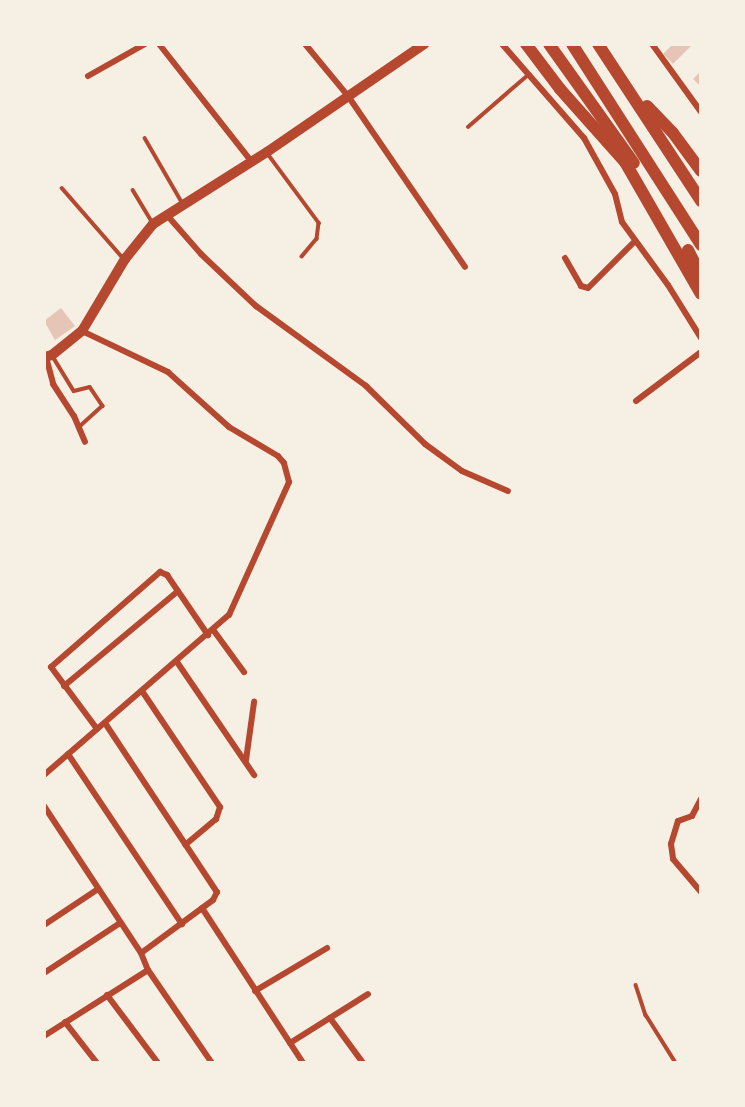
<!DOCTYPE html>
<html>
<head>
<meta charset="utf-8">
<style>
  body { margin:0 }
  #map { position:relative; width:745px; height:1107px; overflow:hidden; background:#f6efe4; font-family:"Fira Sans",sans-serif }
  div>[style] { position:absolute }
  [style*='--x'] { left:calc(var(--x)*1px); top:calc(var(--y)*1px); width:calc(var(--w)*1px); rotate:calc(var(--a)*1deg) }
  .building>* { inset:0; background:#e6c5b7 }
  .service>* { height:3.5px; margin:-1.75px; padding:0 1.75px; transform-origin:1.75px; border-radius:1.75px; background:#b5482f }
  .minor>* { height:6px; margin:-3px; padding:0 3px; transform-origin:3px; border-radius:3px; background:#b5482f }
  .primary>* { height:10px; margin:-5px; padding:0 5px; transform-origin:5px; border-radius:5px; background:#b5482f }
  .motorway>* { height:12px; margin:-6px; padding:0 6px; transform-origin:6px; border-radius:6px; background:#b5482f }
  span { translate:-50% -50%; white-space:nowrap; text-align:center; line-height:1.15; -webkit-text-stroke:6px #f6efe4; paint-order:stroke }
  .frame { position:absolute; inset:0; border:46px solid #f6efe4; pointer-events:none }
</style>
</head>
<body>
<div id="map">
  <div class="building">
    <div style="clip-path:polygon(673px 44px,693px 44px,673px 64px,663px 54px)"></div>
    <div style="clip-path:polygon(701px 71px,701px 87px,693px 79px)"></div>
    <div style="clip-path:polygon(61px 308px,75px 326px,55px 340px,44px 321px)"></div>
  </div>
  <div class="service">
    <div style="--x:468;--y:127;--w:79;--a:-40.9"></div>
    <div style="--x:145;--y:138;--w:74;--a:60"></div>
    <div style="--x:268;--y:154;--w:86;--a:53.5"></div>
    <div style="--x:319;--y:223;--w:16;--a:97"></div>
    <div style="--x:317;--y:239;--w:23;--a:130"></div>
    <div style="--x:62;--y:188;--w:93;--a:48.9"></div>
    <div style="--x:133;--y:190;--w:37;--a:59"></div>
    <div style="--x:52;--y:355;--w:42;--a:58.6"></div>
    <div style="--x:74;--y:391;--w:16;--a:-14"></div>
    <div style="--x:90;--y:387;--w:23;--a:56"></div>
    <div style="--x:103;--y:406;--w:31;--a:138"></div>
    <div style="--x:636;--y:985;--w:32;--a:72"></div>
    <div style="--x:646;--y:1015;--w:57;--a:58"></div>
  </div>
  <div class="minor">
    <div style="--x:159;--y:44;--w:150;--a:51.8"></div>
    <div style="--x:305;--y:44;--w:67;--a:50.4"></div>
    <div style="--x:348;--y:96;--w:207;--a:55.6"></div>
    <div style="--x:502;--y:44;--w:125;--a:48.9"></div>
    <div style="--x:584;--y:138;--w:64;--a:61"></div>
    <div style="--x:615;--y:194;--w:29;--a:76"></div>
    <div style="--x:622;--y:222;--w:78;--a:53.9"></div>
    <div style="--x:668;--y:285;--w:62;--a:58.1"></div>
    <div style="--x:652;--y:44;--w:84;--a:54.2"></div>
    <div style="--x:88;--y:76;--w:65;--a:-29.3"></div>
    <div style="--x:166;--y:214;--w:53;--a:48.8"></div>
    <div style="--x:201;--y:254;--w:76;--a:43.4"></div>
    <div style="--x:256;--y:306;--w:136;--a:36"></div>
    <div style="--x:366;--y:386;--w:83;--a:44.5"></div>
    <div style="--x:425;--y:444;--w:46;--a:36.1"></div>
    <div style="--x:462;--y:471;--w:50;--a:23.5"></div>
    <div style="--x:565;--y:258;--w:32;--a:60"></div>
    <div style="--x:581;--y:286;--w:7;--a:16"></div>
    <div style="--x:588;--y:288;--w:66;--a:-45"></div>
    <div style="--x:46;--y:357;--w:28;--a:75"></div>
    <div style="--x:53;--y:384;--w:38;--a:57"></div>
    <div style="--x:74;--y:416;--w:28;--a:67"></div>
    <div style="--x:636;--y:401;--w:81;--a:-37"></div>
    <div style="--x:214;--y:631;--w:51;--a:53.8"></div>
    <div style="--x:177;--y:662;--w:137;--a:55.7"></div>
    <div style="--x:51;--y:667;--w:145;--a:-41.1"></div>
    <div style="--x:160;--y:572;--w:8;--a:23"></div>
    <div style="--x:167;--y:575;--w:73;--a:55.7"></div>
    <div style="--x:51;--y:667;--w:77;--a:53.4"></div>
    <div style="--x:64;--y:686;--w:148;--a:-39.8"></div>
    <div style="--x:142;--y:691;--w:140;--a:56.1"></div>
    <div style="--x:220;--y:807;--w:13;--a:108"></div>
    <div style="--x:216;--y:819;--w:40;--a:140"></div>
    <div style="--x:105;--y:723;--w:203;--a:56.5"></div>
    <div style="--x:217;--y:892;--w:9;--a:117"></div>
    <div style="--x:213;--y:900;--w:89;--a:143.6"></div>
    <div style="--x:68;--y:754;--w:205;--a:56.2"></div>
    <div style="--x:246;--y:760;--w:59;--a:-82.1"></div>
    <div style="--x:44;--y:775;--w:245;--a:-40.9"></div>
    <div style="--x:229;--y:615;--w:146;--a:-65.7"></div>
    <div style="--x:289;--y:482;--w:20;--a:-105"></div>
    <div style="--x:284;--y:463;--w:9;--a:-131"></div>
    <div style="--x:278;--y:456;--w:57;--a:-149.4"></div>
    <div style="--x:229;--y:427;--w:82;--a:-138"></div>
    <div style="--x:168;--y:372;--w:95;--a:-154.5"></div>
    <div style="--x:701;--y:799;--w:19;--a:118"></div>
    <div style="--x:692;--y:816;--w:15;--a:160"></div>
    <div style="--x:678;--y:821;--w:24;--a:107"></div>
    <div style="--x:671;--y:844;--w:15;--a:82"></div>
    <div style="--x:673;--y:859;--w:43;--a:49.7"></div>
    <div style="--x:44;--y:806;--w:176;--a:56.6"></div>
    <div style="--x:141;--y:953;--w:18;--a:68"></div>
    <div style="--x:148;--y:970;--w:113;--a:55.5"></div>
    <div style="--x:202;--y:908;--w:185;--a:56.9"></div>
    <div style="--x:44;--y:925;--w:65;--a:-33.7"></div>
    <div style="--x:44;--y:973;--w:91;--a:-33.3"></div>
    <div style="--x:255;--y:991;--w:84;--a:-30.8"></div>
    <div style="--x:107;--y:995;--w:85;--a:53.1"></div>
    <div style="--x:330;--y:1018;--w:56;--a:53.7"></div>
    <div style="--x:65;--y:1022;--w:52;--a:52"></div>
    <div style="--x:44;--y:1036;--w:123;--a:-32.4"></div>
    <div style="--x:290;--y:1043;--w:92;--a:-32.1"></div>
  </div>
  <div class="primary">
    <div style="--x:44;--y:357;--w:8;--a:-14"></div>
    <div style="--x:52;--y:355;--w:38;--a:-39"></div>
    <div style="--x:82;--y:331;--w:84;--a:-59.2"></div>
    <div style="--x:125;--y:259;--w:45;--a:-51.3"></div>
    <div style="--x:153;--y:224;--w:135;--a:-32.3"></div>
    <div style="--x:267;--y:152;--w:191;--a:-34.5"></div>
  </div>
  <div class="motorway">
    <div style="--x:526;--y:44;--w:56;--a:52.9"></div>
    <div style="--x:560;--y:89;--w:98;--a:48.3"></div>
    <div style="--x:625;--y:162;--w:152;--a:60.1"></div>
    <div style="--x:549;--y:44;--w:146;--a:54.5"></div>
    <div style="--x:572;--y:44;--w:239;--a:57.3"></div>
    <div style="--x:598;--y:44;--w:188;--a:56.7"></div>
    <div style="--x:647;--y:106;--w:37;--a:46"></div>
    <div style="--x:673;--y:133;--w:47;--a:53.6"></div>
    <div style="--x:688;--y:250;--w:28;--a:63"></div>
  </div>
  <div class="frame"></div>
</div>
</body>
</html>
